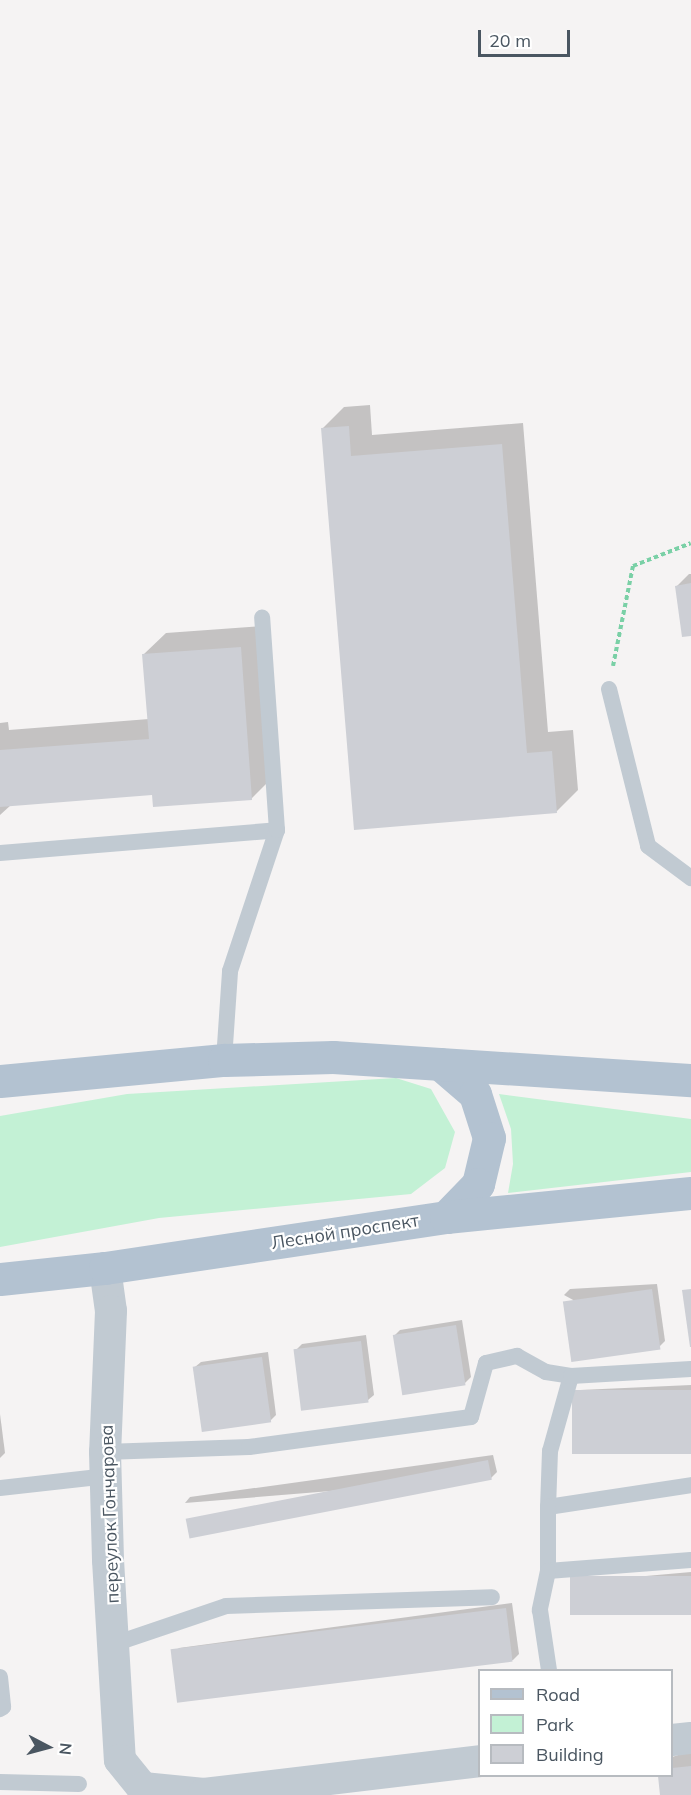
<!DOCTYPE html>
<html>
<head>
<meta charset="utf-8">
<style>
  body { margin:0 }
  #map { position:relative; width:691px; height:1795px; overflow:hidden; background:#f5f3f3; font-family:Mulish,sans-serif }
  div>[style] { position:absolute }
  [style*='--x'] { left:calc(var(--x)*1px); top:calc(var(--y)*1px); width:calc(var(--w)*1px); rotate:calc(var(--a)*1deg) }
  .green>* { inset:0; background:#c3f1d5 }
  .shadow>* { inset:0; background:#0003 }
  .building>* { inset:0; background:#cdcfd5; transform-origin:0 0 }
  .path>* { height:4px; margin-top:-2px; transform-origin:0; background:repeating-linear-gradient(90deg,#7ad0a6 0 4.5px,transparent 0 7.5px) }
  .lane>* { height:16px; margin:-8px; padding:0 8px; transform-origin:8px; border-radius:8px; background:#c1cad2 }
  .street>* { height:32px; margin:-16px; padding:0 16px; transform-origin:16px; border-radius:16px; background:#c1cad2 }
  .primary>* { height:33px; margin:-16.5px; padding:0 16.5px; transform-origin:16.5px; border-radius:16.5px; background:#b3c2d1 }
  span { translate:-50% -50%; white-space:nowrap; text-align:center; line-height:1.15; -webkit-text-stroke:4.5px #fff; paint-order:stroke }
  .street-label { font-size:18px; color:#4a5661 }
  .legend { position:absolute; left:478px; top:1669px; width:195px; height:108px; box-sizing:border-box; background:#fff; border:2px solid #b7bbc0; margin:0; padding:8px 10px; list-style:none; font-size:18px; color:#4a5661 }
  .legend li { display:flex; align-items:center; gap:12px; height:30px }
  .legend b { width:30px; border:2px solid #b7bbc0 }
  .north { position:absolute; left:18px; top:1717px; width:60px; height:60px; -webkit-text-stroke:4px #fff; paint-order:stroke; rotate:96deg; font-size:16px; font-weight:700; line-height:24px; text-align:center; color:#4a5661 }
  .north::after { content:''; display:block; margin:auto; width:21px; height:27px; background:#4a5661; clip-path:polygon(50% 0,100% 100%,50% 72%,0 100%) }
  .scale { position:absolute; left:478px; top:30px; width:92px; height:27px; box-sizing:border-box; border:3px solid #4a5661; border-top:0; padding-left:8px; font-size:18px; line-height:21px; white-space:nowrap; color:#4a5661; -webkit-text-stroke:4px #fff; paint-order:stroke }
</style>
</head>
<body>
<div id="map">
  <div class="green">
    <div style="clip-path:polygon(396px 1078px,431px 1089px,455px 1132px,445px 1168px,411px 1194px,159px 1218px,0 1247px,0 1116px,127px 1094px)"></div>
    <div style="clip-path:polygon(499px 1094px,691px 1119px,691px 1172px,508px 1193px,513px 1164px,511px 1129px)"></div>
  </div>
  <div class="shadow">
    <div style="clip-path:polygon(370px 405px,372px 435px,523px 423px,548px 732px,573px 730px,578px 790px,556px 812px,322px 429px,344px 407px)"></div>
    <div style="clip-path:polygon(689px 574px,691px 574px,691px 634px,677px 586px)"></div>
    <div style="clip-path:polygon(262px 626px,273px 777px,251px 799px,153px 793px,11px 805px,0 815px,0 723px,8px 722px,9px 730px,149px 719px,144px 654px,166px 633px)"></div>
    <div style="clip-path:polygon(657px 1284px,665px 1341px,659px 1347px,564px 1295px,570px 1289px)"></div>
    <div style="clip-path:polygon(462px 1320px,471px 1377px,465px 1383px,394px 1336px,400px 1330px)"></div>
    <div style="clip-path:polygon(366px 1335px,374px 1395px,368px 1400px,296px 1350px,302px 1344px)"></div>
    <div style="clip-path:polygon(268px 1352px,276px 1415px,270px 1421px,195px 1367px,201px 1362px)"></div>
    <div style="clip-path:polygon(691px 1385px,691px 1453px,574px 1396px,580px 1390px)"></div>
    <div style="clip-path:polygon(0 1414px,5px 1453px,0 1458px)"></div>
    <div style="clip-path:polygon(493px 1455px,497px 1472px,491px 1478px,185px 1503px,190px 1497px)"></div>
    <div style="clip-path:polygon(691px 1572px,691px 1614px,572px 1588px,578px 1582px)"></div>
    <div style="clip-path:polygon(512px 1603px,519px 1654px,513px 1660px,173px 1654px,179px 1648px)"></div>
    <div style="clip-path:polygon(691px 1751px,691px 1795px,661px 1795px,659px 1776px,672px 1776px,672px 1757px)"></div>
  </div>
  <div class="building">
    <div style="clip-path:polygon(349px 426px,351px 456px,502px 444px,527px 753px,552px 751px,557px 813px,354px 830px,321px 428px)"></div>
    <div style="clip-path:polygon(691px 583px,691px 636px,682px 637px,675px 586px)"></div>
    <div style="clip-path:polygon(241px 647px,252px 800px,153px 807px,152px 795px,0 807px,0 750px,149px 739px,142px 654px)"></div>
    <div style="left:652px;top:1289px;width:61px;height:90px;rotate:82deg"></div>
    <div style="clip-path:polygon(691px 1289px,691px 1347px,690px 1347px,682px 1290px)"></div>
    <div style="left:456px;top:1325px;width:61px;height:64px;rotate:81deg"></div>
    <div style="left:361px;top:1341px;width:62px;height:68px;rotate:83deg"></div>
    <div style="left:262px;top:1357px;width:66px;height:70px;rotate:82deg"></div>
    <div style="left:691px;top:1390px;width:64px;height:119px;rotate:90deg"></div>
    <div style="left:488px;top:1460px;width:20px;height:308px;rotate:79deg"></div>
    <div style="left:691px;top:1576px;width:39px;height:121px;rotate:90deg"></div>
    <div style="left:506px;top:1608px;width:54px;height:338px;rotate:83deg"></div>
    <div style="clip-path:polygon(691px 1766px,691px 1795px,660px 1795px,658px 1776px,672px 1776px,672px 1768px)"></div>
  </div>
  <div class="path">
    <div style="--x:613;--y:666;--w:102;--a:-78.7"></div>
    <div style="--x:633;--y:566;--w:62;--a:-21.6"></div>
  </div>
  <div class="lane">
    <div style="--x:609;--y:689;--w:162;--a:76"></div>
    <div style="--x:648;--y:846;--w:54;--a:36.7"></div>
    <div style="--x:0;--y:853;--w:278;--a:-4.7"></div>
    <div style="--x:224;--y:1060;--w:89;--a:-86.1"></div>
    <div style="--x:230;--y:971;--w:149;--a:-71.6"></div>
    <div style="--x:277;--y:830;--w:213;--a:-94"></div>
    <div style="--x:571;--y:1376;--w:78;--a:105.6"></div>
    <div style="--x:550;--y:1451;--w:56;--a:92"></div>
    <div style="--x:548;--y:1507;--w:145;--a:-8.7"></div>
    <div style="--x:105;--y:1452;--w:144;--a:-2"></div>
    <div style="--x:249;--y:1447;--w:224;--a:-7.7"></div>
    <div style="--x:471;--y:1417;--w:56;--a:-74.5"></div>
    <div style="--x:486;--y:1363;--w:32;--a:-13"></div>
    <div style="--x:517;--y:1356;--w:33;--a:29"></div>
    <div style="--x:546;--y:1372;--w:25;--a:9"></div>
    <div style="--x:571;--y:1376;--w:120;--a:-3.3"></div>
    <div style="--x:0;--y:1488;--w:108;--a:-6.4"></div>
    <div style="--x:548;--y:1507;--w:64;--a:90"></div>
    <div style="--x:548;--y:1571;--w:143;--a:-4.4"></div>
    <div style="--x:548;--y:1571;--w:40;--a:102"></div>
    <div style="--x:540;--y:1610;--w:61;--a:81.5"></div>
    <div style="--x:114;--y:1644;--w:118;--a:-18.7"></div>
    <div style="--x:226;--y:1606;--w:266;--a:-1.9"></div>
    <div style="--x:0;--y:1677;--w:30;--a:84"></div>
    <div style="--x:3;--y:1707;--w:4;--a:146"></div>
    <div style="--x:0;--y:1782;--w:79;--a:1.5"></div>
  </div>
  <div class="street">
    <div style="--x:105;--y:1268;--w:43;--a:82.1"></div>
    <div style="--x:111;--y:1311;--w:141;--a:92.4"></div>
    <div style="--x:105;--y:1452;--w:108;--a:88.4"></div>
    <div style="--x:108;--y:1560;--w:200;--a:86.6"></div>
    <div style="--x:120;--y:1760;--w:36;--a:51"></div>
    <div style="--x:143;--y:1788;--w:61;--a:5.6"></div>
    <div style="--x:204;--y:1794;--w:278;--a:-6.8"></div>
    <div style="--x:672;--y:1740;--w:19;--a:-6"></div>
  </div>
  <div class="primary">
    <div style="--x:440;--y:1064;--w:46;--a:40.6"></div>
    <div style="--x:475;--y:1094;--w:46;--a:72.3"></div>
    <div style="--x:489;--y:1138;--w:47;--a:103.4"></div>
    <div style="--x:478;--y:1184;--w:46;--a:134.1"></div>
    <div style="--x:0;--y:1081;--w:225;--a:-5.4"></div>
    <div style="--x:224;--y:1060;--w:109;--a:-1.6"></div>
    <div style="--x:333;--y:1057;--w:359;--a:3.7"></div>
    <div style="--x:0;--y:1279;--w:106;--a:-6"></div>
    <div style="--x:105;--y:1268;--w:345;--a:-8.5"></div>
    <div style="--x:446;--y:1217;--w:246;--a:-5.6"></div>
  </div>
  <div class="street-label">
    <span style="left:345px;top:1232px;rotate:-9deg">Лесной проспект</span>
    <span style="left:110px;top:1514px;rotate:-92deg">переулок Гончарова</span>
  </div>
  <ul class="legend">
  <li><b style="height:8px;background:#b3c2d1"></b>Road</li>
  <li><b style="height:16px;background:#c3f1d5"></b>Park</li>
  <li><b style="height:16px;background:#cdcfd5"></b>Building</li>
  </ul>
  <div class="north">N</div>
  <div class="scale">20 m</div>
</div>
</body>
</html>
